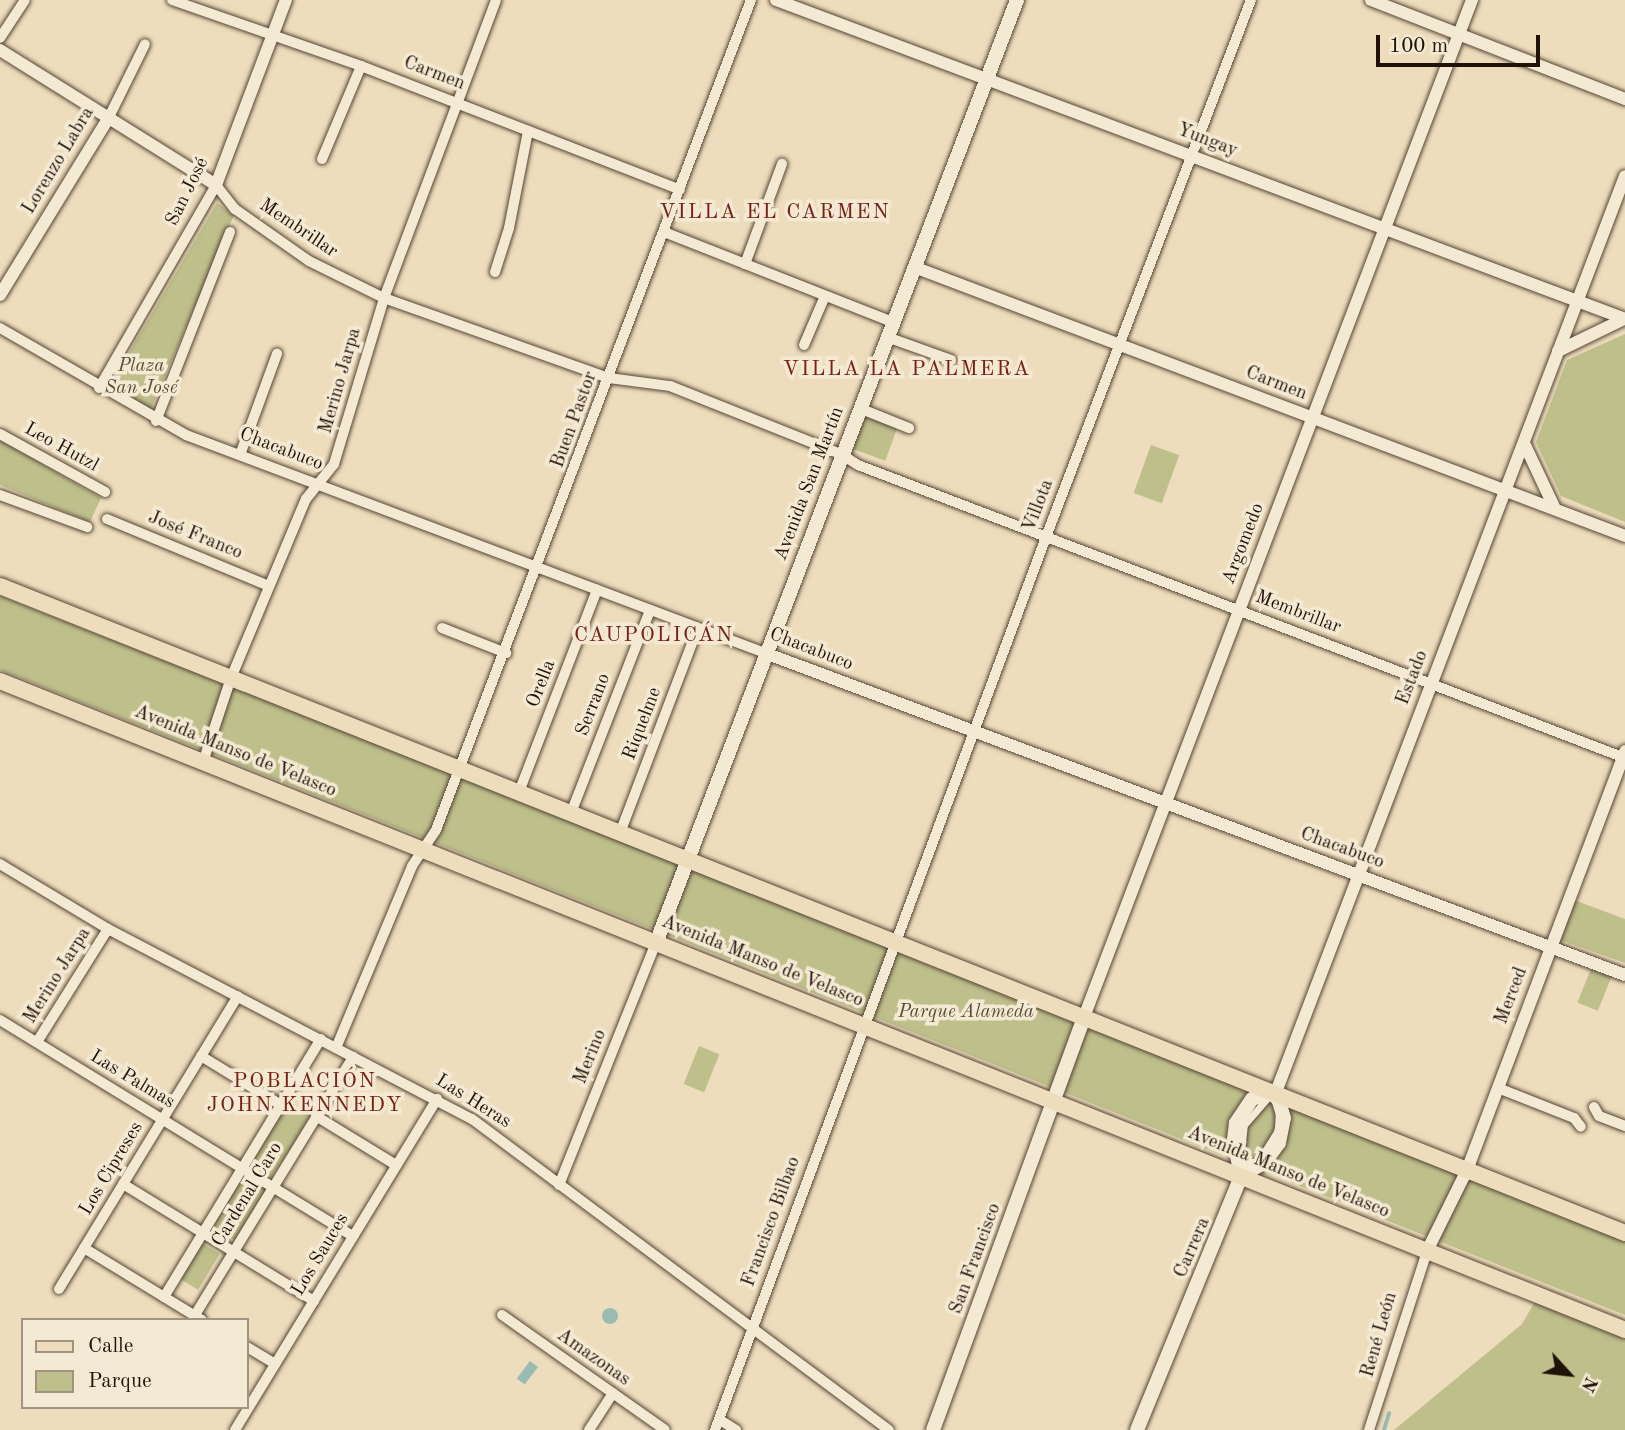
<!DOCTYPE html>
<html>
<head>
<meta charset="utf-8">
<style>
  body { margin:0 }
  #map { position:relative; width:1625px; height:1430px; overflow:hidden; background:#eeddbc; font-family:"Old Standard TT",serif }
  div>[style] { position:absolute }
  [style*='--x'] { left:calc(var(--x)*1px); top:calc(var(--y)*1px); width:calc(var(--w)*1px); rotate:calc(var(--a)*1deg) }
  .green>* { inset:0; background:#bfbf8c; transform-origin:0 0 }
  .water>* { inset:0; background:#99bbb4; transform-origin:0 0 }
  .round { border-radius:50% }
  .stream>* { height:3.5px; margin:-1.75px; padding:0 1.75px; transform-origin:1.75px; border-radius:1.75px; background:#99bbb4 }
  .roads { filter:drop-shadow(0 0 2px #544536) drop-shadow(0 0 2px #544536) }
  .pedestrian>* { height:7px; margin:-3.5px; padding:0 3.5px; transform-origin:3.5px; border-radius:3.5px; background:#f4e9d3 }
  .minor>* { height:10px; margin:-5px; padding:0 5px; transform-origin:5px; border-radius:5px; background:#f4e9d3 }
  .tertiary>* { height:12px; margin:-6px; padding:0 6px; transform-origin:6px; border-radius:6px; background:#f4e9d3 }
  .secondary>* { height:14px; margin:-7px; padding:0 7px; transform-origin:7px; border-radius:7px; background:#f4e9d3 }
  .primary>* { height:16px; margin:-8px; padding:0 8px; transform-origin:8px; border-radius:8px; background:#eeddbc }
  span { translate:-50% -50%; white-space:nowrap; text-align:center; line-height:1.15; -webkit-text-stroke:7px #f4e9d3; paint-order:stroke }
  .street-label { font-size:19px; color:#211209 }
  .park-label { font-size:19px; color:#584f37; font-style:italic }
  .neighbourhood-label { font-size:21px; color:#7a1f14; letter-spacing:2px }
  .legend { position:absolute; left:21px; top:1318px; width:228px; height:91px; box-sizing:border-box; background:#f4e9d3; border:2px solid #a09382; margin:0; padding:9px 12px; list-style:none; font-size:21px; color:#211209 }
  .legend li { display:flex; align-items:center; gap:14px; height:35px }
  .legend b { width:35px; border:2px solid #a09382 }
  .north { position:absolute; left:1534px; top:1339px; width:70px; height:70px; -webkit-text-stroke:5px #f4e9d3; paint-order:stroke; rotate:117deg; font-size:19px; font-weight:700; line-height:28px; text-align:center; color:#211209 }
  .north::after { content:''; display:block; margin:auto; width:24px; height:32px; background:#211209; clip-path:polygon(50% 0,100% 100%,50% 72%,0 100%) }
  .scale { position:absolute; left:1376px; top:35px; width:164px; height:32px; box-sizing:border-box; border:4px solid #211209; border-top:0; padding-left:9px; font-size:21px; line-height:24px; white-space:nowrap; color:#211209; -webkit-text-stroke:5px #f4e9d3; paint-order:stroke }
</style>
</head>
<body>
<div id="map">
  <div class="green">
    <div style="clip-path:polygon(217px 203px,234px 215px,150px 411px,112px 386px,113px 380px)"></div>
    <div style="clip-path:polygon(1625px 334px,1625px 522px,1561px 496px,1536px 442px,1567px 360px)"></div>
    <div style="left:865px;top:414px;width:35px;height:37px;rotate:20deg"></div>
    <div style="clip-path:polygon(0 440px,101px 498px,90px 522px,0 485px)"></div>
    <div style="left:1151px;top:445px;width:30px;height:51px;rotate:20deg"></div>
    <div style="clip-path:polygon(0 596px,988px 983px,1625px 1241px,1625px 1315px,0 670px)"></div>
    <div style="clip-path:polygon(1574px 900px,1625px 919px,1625px 963px,1560px 940px)"></div>
    <div style="left:1595px;top:959px;width:22px;height:47px;rotate:22deg"></div>
    <div style="left:699px;top:1046px;width:22px;height:41px;rotate:22deg"></div>
    <div style="left:289px;top:1101px;width:27px;height:73px;rotate:33deg"></div>
    <div style="left:245px;top:1171px;width:28px;height:64px;rotate:32deg"></div>
    <div style="left:200px;top:1242px;width:23px;height:42px;rotate:31deg"></div>
    <div style="clip-path:polygon(1537px 1298px,1625px 1334px,1625px 1430px,1394px 1430px,1522px 1324px)"></div>
  </div>
  <div class="water">
    <div class="round" style="left:602px;top:1308px;width:16px;height:16px"></div>
    <div style="left:530px;top:1361px;width:10px;height:22px;rotate:37deg"></div>
  </div>
  <div class="stream">
    <div style="--x:1384;--y:1430;--w:17;--a:-73"></div>
  </div>
  <div class="roads">
    <div class="pedestrian">
      <div style="--x:1269;--y:1096;--w:13;--a:39"></div>
      <div style="--x:1279;--y:1104;--w:26;--a:92"></div>
      <div style="--x:1278;--y:1130;--w:36;--a:122"></div>
      <div style="--x:1259;--y:1160;--w:14;--a:159"></div>
      <div style="--x:1246;--y:1165;--w:14;--a:-111"></div>
      <div style="--x:1241;--y:1152;--w:27;--a:-84"></div>
      <div style="--x:1244;--y:1125;--w:38;--a:-49"></div>
    </div>
    <div class="minor">
      <div style="--x:172;--y:0;--w:200;--a:19.2"></div>
      <div style="--x:361;--y:66;--w:342;--a:21.2"></div>
      <div style="--x:0;--y:38;--w:45;--a:-56.7"></div>
      <div style="--x:109;--y:117;--w:81;--a:-63.7"></div>
      <div style="--x:322;--y:159;--w:101;--a:-67.2"></div>
      <div style="--x:664;--y:232;--w:246;--a:21.5"></div>
      <div style="--x:745;--y:264;--w:107;--a:-69.7"></div>
      <div style="--x:495;--y:272;--w:46;--a:-72.3"></div>
      <div style="--x:509;--y:228;--w:99;--a:-78.9"></div>
      <div style="--x:0;--y:328;--w:215;--a:29.9"></div>
      <div style="--x:186;--y:435;--w:619;--a:20.63"></div>
      <div style="--x:887;--y:337;--w:68;--a:19.8"></div>
      <div style="--x:804;--y:345;--w:53;--a:-66.8"></div>
      <div style="--x:99;--y:388;--w:234;--a:-60"></div>
      <div style="--x:216;--y:185;--w:31;--a:52"></div>
      <div style="--x:235;--y:209;--w:90;--a:35.1"></div>
      <div style="--x:309;--y:261;--w:84;--a:26.3"></div>
      <div style="--x:384;--y:298;--w:239;--a:19.6"></div>
      <div style="--x:609;--y:378;--w:62;--a:7.5"></div>
      <div style="--x:670;--y:386;--w:184;--a:21.7"></div>
      <div style="--x:841;--y:454;--w:20;--a:33"></div>
      <div style="--x:858;--y:465;--w:821;--a:20.91"></div>
      <div style="--x:859;--y:408;--w:54;--a:21.8"></div>
      <div style="--x:156;--y:421;--w:203;--a:-68.6"></div>
      <div style="--x:0;--y:434;--w:120;--a:28.9"></div>
      <div style="--x:240;--y:455;--w:108;--a:-69.9"></div>
      <div style="--x:0;--y:495;--w:93;--a:20.2"></div>
      <div style="--x:107;--y:519;--w:175;--a:22.5"></div>
      <div style="--x:442;--y:628;--w:69;--a:21.3"></div>
      <div style="--x:203;--y:762;--w:89;--a:-71.6"></div>
      <div style="--x:231;--y:678;--w:194;--a:-67.3"></div>
      <div style="--x:306;--y:499;--w:45;--a:-51.3"></div>
      <div style="--x:334;--y:464;--w:173;--a:-73.2"></div>
      <div style="--x:384;--y:298;--w:318;--a:-69.4"></div>
      <div style="--x:519;--y:792;--w:217;--a:-68.9"></div>
      <div style="--x:571;--y:813;--w:218;--a:-68.7"></div>
      <div style="--x:620;--y:833;--w:219;--a:-69.2"></div>
      <div style="--x:0;--y:864;--w:126;--a:31"></div>
      <div style="--x:108;--y:929;--w:411;--a:27.6"></div>
      <div style="--x:472;--y:1119;--w:520;--a:36.72"></div>
      <div style="--x:0;--y:1020;--w:414;--a:31.5"></div>
      <div style="--x:37;--y:1042;--w:133;--a:-57.9"></div>
      <div style="--x:336;--y:1048;--w:197;--a:-67.3"></div>
      <div style="--x:412;--y:866;--w:43;--a:-56.3"></div>
      <div style="--x:436;--y:830;--w:888;--a:-69.22"></div>
      <div style="--x:201;--y:1056;--w:94;--a:31.5"></div>
      <div style="--x:1498;--y:1088;--w:82;--a:21.5"></div>
      <div style="--x:1574;--y:1118;--w:11;--a:52"></div>
      <div style="--x:1594;--y:1107;--w:10;--a:61"></div>
      <div style="--x:1599;--y:1116;--w:28;--a:21"></div>
      <div style="--x:316;--y:1116;--w:94;--a:31.5"></div>
      <div style="--x:123;--y:1184;--w:224;--a:31.5"></div>
      <div style="--x:559;--y:1185;--w:261;--a:-68.2"></div>
      <div style="--x:84;--y:1248;--w:138;--a:31.4"></div>
      <div style="--x:59;--y:1289;--w:343;--a:-58.6"></div>
      <div style="--x:164;--y:1297;--w:302;--a:-58.7"></div>
      <div style="--x:195;--y:1315;--w:303;--a:-58.5"></div>
      <div style="--x:502;--y:1315;--w:199;--a:35.2"></div>
      <div style="--x:247;--y:1347;--w:33;--a:31"></div>
      <div style="--x:720;--y:1420;--w:19;--a:32"></div>
      <div style="--x:235;--y:1430;--w:388;--a:-58.6"></div>
      <div style="--x:589;--y:1430;--w:44;--a:-57"></div>
      <div style="--x:715;--y:1430;--w:952;--a:-69.66"></div>
      <div style="--x:1046;--y:537;--w:575;--a:-69.11"></div>
      <div style="--x:1369;--y:1430;--w:188;--a:-72"></div>
    </div>
    <div class="tertiary">
      <div style="--x:776;--y:0;--w:907;--a:20.59"></div>
      <div style="--x:1371;--y:0;--w:273;--a:21.3"></div>
      <div style="--x:0;--y:50;--w:255;--a:32"></div>
      <div style="--x:216;--y:185;--w:198;--a:-69.3"></div>
      <div style="--x:914;--y:267;--w:760;--a:20.72"></div>
      <div style="--x:0;--y:295;--w:209;--a:-58.5"></div>
      <div style="--x:1558;--y:351;--w:73;--a:-25.9"></div>
      <div style="--x:1524;--y:443;--w:73;--a:64.8"></div>
      <div style="--x:765;--y:653;--w:918;--a:20.53"></div>
      <div style="--x:1084;--y:1017;--w:1089;--a:-69.12"></div>
      <div style="--x:1276;--y:1092;--w:980;--a:-69.14"></div>
      <div style="--x:1427;--y:1251;--w:90;--a:-63.7"></div>
      <div style="--x:1467;--y:1170;--w:448;--a:-69.3"></div>
    </div>
    <div class="secondary">
      <div style="--x:656;--y:943;--w:1010;--a:-69.05"></div>
      <div style="--x:933;--y:1430;--w:440;--a:-69.9"></div>
      <div style="--x:1137;--y:1430;--w:274;--a:-67.7"></div>
      <div style="--x:1241;--y:1176;--w:28;--a:-30"></div>
      <div style="--x:1265;--y:1162;--w:24;--a:-54"></div>
      <div style="--x:1279;--y:1143;--w:25;--a:-79"></div>
      <div style="--x:1284;--y:1118;--w:27;--a:-107"></div>
      <div style="--x:1276;--y:1092;--w:25;--a:164"></div>
      <div style="--x:1252;--y:1099;--w:29;--a:124"></div>
      <div style="--x:1236;--y:1123;--w:17;--a:97"></div>
      <div style="--x:1234;--y:1140;--w:37;--a:79"></div>
    </div>
    <div class="primary">
      <div style="--x:0;--y:586;--w:1749;--a:21.71"></div>
      <div style="--x:0;--y:681;--w:1750;--a:21.77"></div>
    </div>
  </div>
  <div class="street-label">
    <span style="left:434px;top:74px;rotate:21deg">Carmen</span>
    <span style="left:1207px;top:141px;rotate:21deg">Yungay</span>
    <span style="left:59px;top:161px;rotate:-59deg">Lorenzo Labra</span>
    <span style="left:188px;top:192px;rotate:-64deg">San José</span>
    <span style="left:298px;top:229px;rotate:34deg">Membrillar</span>
    <span style="left:341px;top:381px;rotate:-74deg">Merino Jarpa</span>
    <span style="left:1276px;top:384px;rotate:21deg">Carmen</span>
    <span style="left:575px;top:420px;rotate:-70deg">Buen Pastor</span>
    <span style="left:61px;top:448px;rotate:29deg">Leo Hutzl</span>
    <span style="left:281px;top:450px;rotate:21deg">Chacabuco</span>
    <span style="left:810px;top:484px;rotate:-69deg">Avenida San Martín</span>
    <span style="left:1039px;top:506px;rotate:-69deg">Villota</span>
    <span style="left:195px;top:536px;rotate:22deg">José Franco</span>
    <span style="left:1244px;top:544px;rotate:-69deg">Argomedo</span>
    <span style="left:1298px;top:613px;rotate:21deg">Membrillar</span>
    <span style="left:811px;top:650px;rotate:21deg">Chacabuco</span>
    <span style="left:1413px;top:678px;rotate:-69deg">Estado</span>
    <span style="left:542px;top:684px;rotate:-69deg">Orella</span>
    <span style="left:594px;top:705px;rotate:-69deg">Serrano</span>
    <span style="left:643px;top:724px;rotate:-69deg">Riquelme</span>
    <span style="left:235px;top:752px;rotate:22deg">Avenida Manso de Velasco</span>
    <span style="left:1342px;top:849px;rotate:20deg">Chacabuco</span>
    <span style="left:762px;top:962px;rotate:22deg">Avenida Manso de Velasco</span>
    <span style="left:58px;top:976px;rotate:-58deg">Merino Jarpa</span>
    <span style="left:1512px;top:996px;rotate:-69deg">Merced</span>
    <span style="left:591px;top:1057px;rotate:-68deg">Merino</span>
    <span style="left:132px;top:1080px;rotate:31deg">Las Palmas</span>
    <span style="left:473px;top:1102px;rotate:32deg">Las Heras</span>
    <span style="left:112px;top:1169px;rotate:-59deg">Los Cipreses</span>
    <span style="left:1288px;top:1173px;rotate:22deg">Avenida Manso de Velasco</span>
    <span style="left:248px;top:1195px;rotate:-59deg">Cardenal Caro</span>
    <span style="left:772px;top:1222px;rotate:-70deg">Francisco Bilbao</span>
    <span style="left:1193px;top:1248px;rotate:-67deg">Carrera</span>
    <span style="left:321px;top:1255px;rotate:-59deg">Los Sauces</span>
    <span style="left:976px;top:1259px;rotate:-70deg">San Francisco</span>
    <span style="left:1380px;top:1335px;rotate:-74deg">René León</span>
    <span style="left:593px;top:1358px;rotate:35deg">Amazonas</span>
  </div>
  <div class="park-label">
    <span style="left:141px;top:378px">Plaza<br>San José</span>
    <span style="left:966px;top:1013px">Parque Alameda</span>
  </div>
  <div class="neighbourhood-label">
    <span style="left:775px;top:213px">VILLA EL CARMEN</span>
    <span style="left:907px;top:370px">VILLA LA PALMERA</span>
    <span style="left:654px;top:636px">CAUPOLICÁN</span>
    <span style="left:305px;top:1094px">POBLACIÓN<br>JOHN KENNEDY</span>
  </div>
  <ul class="legend">
  <li><b style="height:9px;background:#eeddbc"></b>Calle</li>
  <li><b style="height:19px;background:#bfbf8c"></b>Parque</li>
  </ul>
  <div class="north">N</div>
  <div class="scale">100 m</div>
</div>
</body>
</html>
